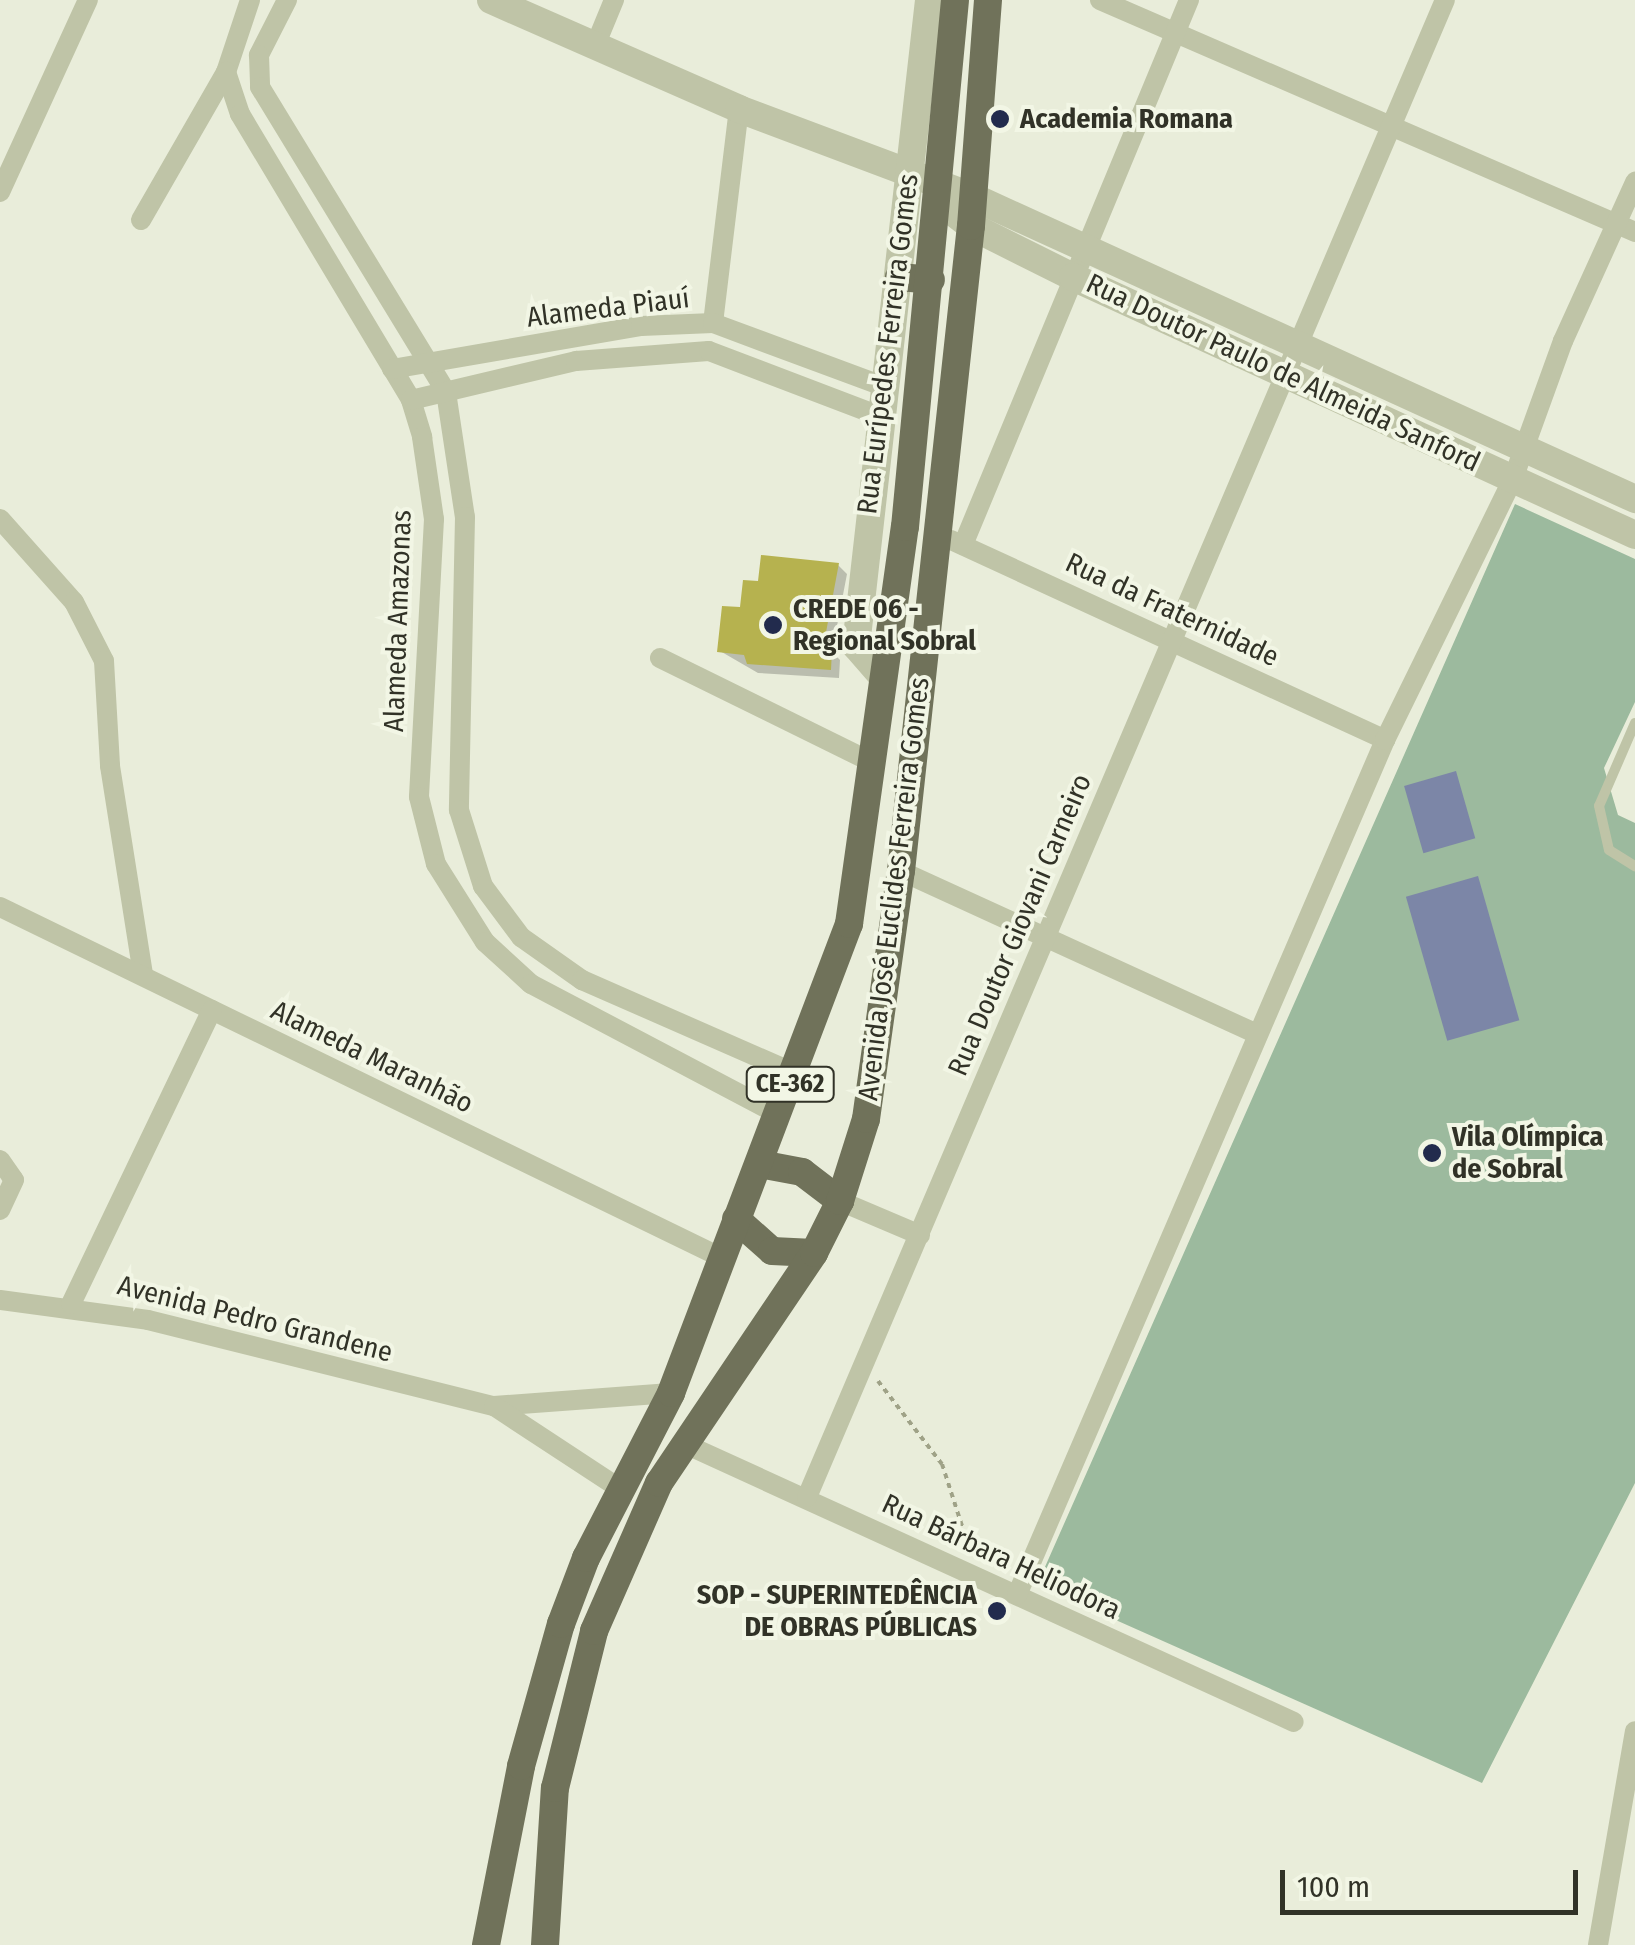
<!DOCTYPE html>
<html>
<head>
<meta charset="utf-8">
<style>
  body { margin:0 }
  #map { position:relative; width:1635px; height:1945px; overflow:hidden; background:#e9edda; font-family:"Fira Sans Condensed",sans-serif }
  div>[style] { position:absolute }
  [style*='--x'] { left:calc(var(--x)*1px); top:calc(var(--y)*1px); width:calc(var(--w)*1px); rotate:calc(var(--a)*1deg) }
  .green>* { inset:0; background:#9cba9e }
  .water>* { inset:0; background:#7c86a7; transform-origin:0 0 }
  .shadow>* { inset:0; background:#0003 }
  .building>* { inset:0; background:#b6b24f }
  .path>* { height:4px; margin-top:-2px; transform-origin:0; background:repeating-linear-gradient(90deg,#9fa287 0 5px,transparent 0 10px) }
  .service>* { height:10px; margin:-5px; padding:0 5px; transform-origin:5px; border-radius:5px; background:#bfc4a7 }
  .minor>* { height:20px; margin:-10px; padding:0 10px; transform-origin:10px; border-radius:10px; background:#bfc4a7 }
  .tertiary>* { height:28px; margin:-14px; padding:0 14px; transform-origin:14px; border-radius:14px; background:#bfc4a7 }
  .primary>* { height:28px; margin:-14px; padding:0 14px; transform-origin:14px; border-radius:14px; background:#70725a }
  .dots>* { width:28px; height:28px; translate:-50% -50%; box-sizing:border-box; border:5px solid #f2f6e5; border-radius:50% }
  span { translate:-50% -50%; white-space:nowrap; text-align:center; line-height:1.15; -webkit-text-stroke:8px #f2f6e5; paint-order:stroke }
  .shield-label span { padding:2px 8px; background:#f2f6e5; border:2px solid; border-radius:8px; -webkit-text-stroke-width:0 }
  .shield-label { font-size:25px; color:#313227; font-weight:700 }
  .poi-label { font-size:28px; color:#313227; font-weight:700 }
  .left { translate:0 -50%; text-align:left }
  .right { translate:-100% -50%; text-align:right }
  .street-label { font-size:28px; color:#313227 }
  .scale { position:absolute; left:1280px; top:1870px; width:298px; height:45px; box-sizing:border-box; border:5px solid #313227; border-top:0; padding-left:12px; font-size:30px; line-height:35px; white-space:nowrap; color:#313227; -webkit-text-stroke:8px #f2f6e5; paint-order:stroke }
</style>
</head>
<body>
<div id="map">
  <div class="green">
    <div style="clip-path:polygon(1515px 504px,1635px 559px,1635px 702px,1604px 768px,1618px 815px,1635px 823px,1635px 1483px,1482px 1783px,1037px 1585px)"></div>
  </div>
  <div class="water">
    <div style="left:1456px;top:771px;width:70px;height:54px;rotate:74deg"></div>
    <div style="left:1478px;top:876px;width:150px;height:75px;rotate:74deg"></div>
  </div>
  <div class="shadow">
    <div style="clip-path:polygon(838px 565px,847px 574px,832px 652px,840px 660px,839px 678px,758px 673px,720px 651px,760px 584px)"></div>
  </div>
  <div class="building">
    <div style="clip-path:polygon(761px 555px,839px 563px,824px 643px,832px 649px,831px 670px,747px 664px,744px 655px,717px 652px,722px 606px,740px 607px,743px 580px,758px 581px)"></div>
  </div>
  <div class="path">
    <div style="--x:878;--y:1381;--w:105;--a:52.4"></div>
    <div style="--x:942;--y:1464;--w:95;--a:72.1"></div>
  </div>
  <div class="service">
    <div style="--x:1635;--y:723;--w:90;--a:113.4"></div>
    <div style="--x:1599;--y:806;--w:45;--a:77.2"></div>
    <div style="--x:1609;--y:850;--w:31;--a:32"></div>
  </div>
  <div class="minor">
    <div style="--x:250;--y:0;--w:76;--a:108.4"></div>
    <div style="--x:226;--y:72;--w:44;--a:71.6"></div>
    <div style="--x:240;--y:114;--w:333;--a:59.1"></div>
    <div style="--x:411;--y:400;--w:39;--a:73"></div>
    <div style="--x:422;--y:437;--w:83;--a:81.7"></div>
    <div style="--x:434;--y:519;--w:278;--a:93.1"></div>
    <div style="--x:419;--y:797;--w:69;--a:75.8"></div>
    <div style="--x:436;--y:864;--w:92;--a:57.9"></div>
    <div style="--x:485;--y:942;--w:62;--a:42.4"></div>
    <div style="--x:531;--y:984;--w:280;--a:27.8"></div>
    <div style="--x:287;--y:0;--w:62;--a:117"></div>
    <div style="--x:259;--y:55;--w:32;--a:88"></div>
    <div style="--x:260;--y:87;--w:357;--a:58.6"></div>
    <div style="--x:446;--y:392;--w:126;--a:81.4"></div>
    <div style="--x:465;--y:517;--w:293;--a:91.2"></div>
    <div style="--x:459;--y:810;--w:80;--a:72.5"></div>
    <div style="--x:483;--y:886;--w:64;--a:53.3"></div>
    <div style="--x:521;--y:937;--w:75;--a:35.2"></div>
    <div style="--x:582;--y:980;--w:232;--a:23.7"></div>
    <div style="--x:1100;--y:0;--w:583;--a:23.44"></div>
    <div style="--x:595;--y:46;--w:50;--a:-67.6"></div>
    <div style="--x:0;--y:192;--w:211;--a:-65.4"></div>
    <div style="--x:141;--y:220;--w:171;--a:-60.1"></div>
    <div style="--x:713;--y:323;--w:216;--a:-83.1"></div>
    <div style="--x:392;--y:369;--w:253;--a:-9.8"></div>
    <div style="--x:641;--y:326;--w:72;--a:-2.4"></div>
    <div style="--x:713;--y:323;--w:180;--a:20.4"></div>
    <div style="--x:411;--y:400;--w:170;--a:-13.3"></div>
    <div style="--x:576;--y:361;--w:133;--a:-4.3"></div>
    <div style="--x:709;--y:351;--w:180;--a:20.9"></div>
    <div style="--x:0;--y:519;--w:111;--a:48.3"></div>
    <div style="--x:74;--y:602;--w:66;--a:63"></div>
    <div style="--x:104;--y:661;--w:105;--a:86.7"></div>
    <div style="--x:110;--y:766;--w:211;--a:81"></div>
    <div style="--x:951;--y:540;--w:478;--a:24.7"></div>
    <div style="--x:963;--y:545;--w:590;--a:-67.48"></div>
    <div style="--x:660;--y:658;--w:237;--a:26.2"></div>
    <div style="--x:901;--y:871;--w:392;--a:24.6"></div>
    <div style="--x:0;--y:907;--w:801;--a:25.92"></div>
    <div style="--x:0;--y:1160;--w:24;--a:55"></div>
    <div style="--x:14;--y:1180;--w:33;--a:115"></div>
    <div style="--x:840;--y:1201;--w:87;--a:23"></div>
    <div style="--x:0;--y:1300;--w:149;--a:7.7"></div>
    <div style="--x:148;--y:1320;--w:357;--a:14"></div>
    <div style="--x:494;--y:1406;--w:177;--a:-4.2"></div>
    <div style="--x:71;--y:1304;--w:326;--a:-64.4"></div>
    <div style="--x:494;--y:1406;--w:153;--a:33.3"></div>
    <div style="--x:685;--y:1444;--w:669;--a:24.54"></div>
    <div style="--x:807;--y:1497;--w:1627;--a:-66.92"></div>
    <div style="--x:1017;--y:1595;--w:931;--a:-66.71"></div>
    <div style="--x:1385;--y:740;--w:291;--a:-63.9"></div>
    <div style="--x:1513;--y:479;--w:147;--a:-70.1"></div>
    <div style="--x:1563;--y:341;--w:175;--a:-65.6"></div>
    <div style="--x:1598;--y:1945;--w:217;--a:-80.2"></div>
  </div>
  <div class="tertiary">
    <div style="--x:491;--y:0;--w:271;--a:23.7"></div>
    <div style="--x:739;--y:109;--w:250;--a:20.6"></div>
    <div style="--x:973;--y:197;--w:728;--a:24.52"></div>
    <div style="--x:937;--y:200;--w:43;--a:37.4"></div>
    <div style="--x:971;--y:226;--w:114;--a:26.6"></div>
    <div style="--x:1073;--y:277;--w:618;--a:24.66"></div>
    <div style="--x:883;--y:677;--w:41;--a:-131.1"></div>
    <div style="--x:856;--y:646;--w:650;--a:-83.55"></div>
  </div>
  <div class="primary">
    <div style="--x:899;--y:277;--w:32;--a:5"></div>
    <div style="--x:760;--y:1164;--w:43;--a:10.8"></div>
    <div style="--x:802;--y:1172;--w:48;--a:37.3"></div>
    <div style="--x:736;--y:1219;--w:48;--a:41.6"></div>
    <div style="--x:772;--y:1251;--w:42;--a:2.7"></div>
    <div style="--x:486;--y:1945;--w:182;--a:-78.9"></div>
    <div style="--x:521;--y:1766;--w:148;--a:-74.3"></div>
    <div style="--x:561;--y:1624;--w:71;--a:-69.3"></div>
    <div style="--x:586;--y:1558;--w:186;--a:-62.7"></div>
    <div style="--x:671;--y:1393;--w:502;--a:-69.22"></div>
    <div style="--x:849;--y:924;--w:401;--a:-82"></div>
    <div style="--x:905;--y:527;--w:529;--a:-84.58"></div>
    <div style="--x:545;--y:1945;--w:157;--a:-86.4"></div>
    <div style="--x:555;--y:1788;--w:162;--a:-76"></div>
    <div style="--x:594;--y:1631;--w:162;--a:-66.3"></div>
    <div style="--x:659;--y:1483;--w:277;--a:-56"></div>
    <div style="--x:814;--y:1253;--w:58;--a:-63.4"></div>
    <div style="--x:840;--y:1201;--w:86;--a:-72.4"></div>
    <div style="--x:866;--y:1119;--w:250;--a:-82"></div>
    <div style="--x:901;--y:871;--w:649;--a:-83.81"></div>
    <div style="--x:971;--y:226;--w:227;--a:-85.7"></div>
  </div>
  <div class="dots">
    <div style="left:1000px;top:119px;background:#222b4d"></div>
    <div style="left:773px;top:625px;background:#222b4d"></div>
    <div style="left:1432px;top:1153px;background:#222b4d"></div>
    <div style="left:997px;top:1611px;background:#222b4d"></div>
  </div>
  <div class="shield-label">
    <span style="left:790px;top:1084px">CE-362</span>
  </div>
  <div class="poi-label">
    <span class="left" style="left:1020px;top:119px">Academia Romana</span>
    <span class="left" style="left:793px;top:625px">CREDE 06 -<br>Regional Sobral</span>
    <span class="left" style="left:1452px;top:1153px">Vila Olímpica<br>de Sobral</span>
    <span class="right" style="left:977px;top:1611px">SOP - SUPERINTEDÊNCIA<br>DE OBRAS PÚBLICAS</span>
  </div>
  <div class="street-label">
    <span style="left:608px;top:308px;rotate:-7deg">Alameda Piauí</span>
    <span style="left:888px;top:344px;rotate:-83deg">Rua Eurípedes Ferreira Gomes</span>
    <span style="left:1283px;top:373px;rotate:25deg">Rua Doutor Paulo de Almeida Sanford</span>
    <span style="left:1172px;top:610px;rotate:25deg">Rua da Fraternidade</span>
    <span style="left:398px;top:621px;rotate:-88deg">Alameda Amazonas</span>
    <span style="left:894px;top:889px;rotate:-83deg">Avenida José Euclides Ferreira Gomes</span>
    <span style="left:1020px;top:925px;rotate:-67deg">Rua Doutor Giovani Carneiro</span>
    <span style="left:372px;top:1057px;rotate:26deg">Alameda Maranhão</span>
    <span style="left:255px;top:1319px;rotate:14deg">Avenida Pedro Grandene</span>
    <span style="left:1001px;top:1557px;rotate:25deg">Rua Bárbara Heliodora</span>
  </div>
  <div class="scale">100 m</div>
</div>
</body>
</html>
